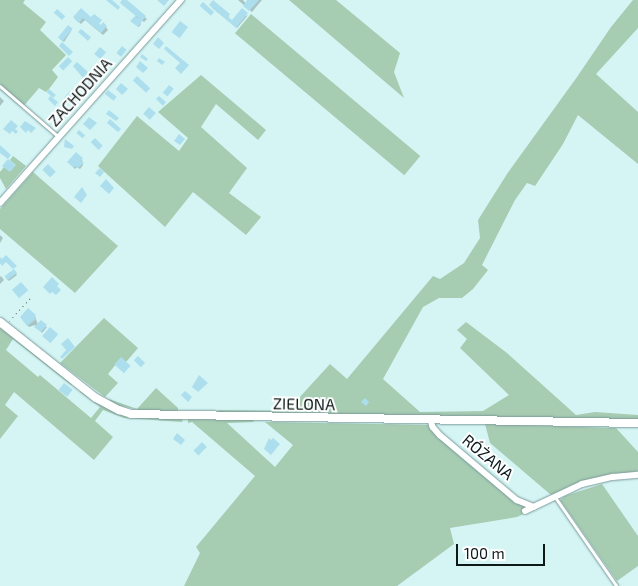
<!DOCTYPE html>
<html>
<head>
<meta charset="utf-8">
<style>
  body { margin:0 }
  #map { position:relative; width:638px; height:586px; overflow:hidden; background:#d5f5f5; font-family:"Exo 2",sans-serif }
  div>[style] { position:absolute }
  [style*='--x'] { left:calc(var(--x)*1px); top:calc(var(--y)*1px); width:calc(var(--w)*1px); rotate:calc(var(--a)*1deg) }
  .green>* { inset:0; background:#a6ccb2; transform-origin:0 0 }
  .shadow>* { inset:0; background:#0003 }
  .building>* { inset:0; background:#acdeed; transform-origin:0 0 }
  .path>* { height:1px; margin-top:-0.5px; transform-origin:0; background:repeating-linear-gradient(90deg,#6e8484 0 1px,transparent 0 5px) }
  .roads { filter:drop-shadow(0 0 1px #7b9999) drop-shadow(0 0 1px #7b9999) }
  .lane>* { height:2.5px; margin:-1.25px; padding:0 1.25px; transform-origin:1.25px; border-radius:1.25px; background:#fff }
  .street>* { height:5.5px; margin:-2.75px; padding:0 2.75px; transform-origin:2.75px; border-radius:2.75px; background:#fff }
  .secondary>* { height:8px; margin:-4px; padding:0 4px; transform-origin:4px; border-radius:4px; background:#fff }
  span { translate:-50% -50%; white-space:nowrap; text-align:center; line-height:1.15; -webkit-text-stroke:4px #fff; paint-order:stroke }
  .street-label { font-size:16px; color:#0d1919 }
  .scale { position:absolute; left:456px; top:544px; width:89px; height:22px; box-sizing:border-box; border:2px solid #0d1919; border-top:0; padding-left:6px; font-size:15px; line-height:18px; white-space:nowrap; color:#0d1919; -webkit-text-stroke:4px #fff; paint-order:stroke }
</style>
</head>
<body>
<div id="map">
  <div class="green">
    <div style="clip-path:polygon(0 0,25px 0,23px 3px,46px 22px,40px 30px,66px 55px,52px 70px,58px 77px,49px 89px,46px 92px,39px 88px,22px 108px,0 89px)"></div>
    <div style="clip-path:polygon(289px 0,336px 0,400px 53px,394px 72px,404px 98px)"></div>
    <div style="clip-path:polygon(633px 0,638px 0,638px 28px,596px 74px,638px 112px,638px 164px,578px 115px,563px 144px,535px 186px,527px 183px,515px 200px,482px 265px,488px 270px,473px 289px,462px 298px,439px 298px,423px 307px,383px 379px,420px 412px,483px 411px,509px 395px,460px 348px,467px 339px,457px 330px,466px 322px,507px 353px,576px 415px,595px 412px,638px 415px,638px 420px,218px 414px,218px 410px,287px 411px,330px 364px,347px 379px,433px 276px,440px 279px,464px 263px,480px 238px,478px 220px,507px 174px,577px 77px,611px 27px)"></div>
    <div style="left:251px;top:14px;width:221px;height:25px;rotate:40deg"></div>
    <div style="clip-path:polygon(201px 75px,266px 130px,258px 140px,216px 104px,201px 127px,247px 168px,229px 193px,261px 217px,246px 235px,193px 192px,165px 227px,98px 166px,137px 116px,179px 151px,188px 138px,158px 112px)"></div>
    <div style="clip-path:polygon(13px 156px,26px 166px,6px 189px,0 178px,0 172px,4px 167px,16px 165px,10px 160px)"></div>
    <div style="clip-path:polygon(33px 172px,118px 246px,75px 293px,0 229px,0 209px)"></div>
    <div style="clip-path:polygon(104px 318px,138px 348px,126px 362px,121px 358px,108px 374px,118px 383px,105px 397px,60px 363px)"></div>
    <div style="clip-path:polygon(0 326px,72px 383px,71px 385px,13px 339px,6px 350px,38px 377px,40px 375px,91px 418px,100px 407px,80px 392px,81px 391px,107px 408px,125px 415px,141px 418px,183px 419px,182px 422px,124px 418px,103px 410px,95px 421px,113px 437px,94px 460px,14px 392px,5px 405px,18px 416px,0 439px)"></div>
    <div style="clip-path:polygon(156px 388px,178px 408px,178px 412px,143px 411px,109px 403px,109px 399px,137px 409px)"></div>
    <div style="clip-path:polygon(188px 419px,253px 420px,254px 422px,227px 423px,275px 467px,293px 445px,265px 422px,428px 425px,435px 434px,513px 501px,524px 506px,536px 508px,517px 517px,450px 528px,454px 544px,397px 586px,184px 586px,200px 553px,196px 547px,255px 476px,192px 422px,188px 423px)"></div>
    <div style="clip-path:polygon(485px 424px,616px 428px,638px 452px,638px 471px,572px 485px,551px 495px,490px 443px)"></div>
    <div style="clip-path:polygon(602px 484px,638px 536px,638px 566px,617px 581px,560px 500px,565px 496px)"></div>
  </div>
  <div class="shadow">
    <div style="clip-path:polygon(124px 0,147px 19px,144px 22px,138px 18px,141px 24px,139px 27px,132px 21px,136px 16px)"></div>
    <div style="clip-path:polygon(238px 0,243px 0,246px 4px,249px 0,262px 0,252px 12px)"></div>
    <div style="clip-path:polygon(211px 7px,229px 15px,228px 19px,232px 22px,248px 15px,237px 28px)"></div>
    <div style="clip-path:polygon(81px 10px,98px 24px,106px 27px,108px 30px,103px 35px,85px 20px,81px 24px,76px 20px,74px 17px)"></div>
    <div style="clip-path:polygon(72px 30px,64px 42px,60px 39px)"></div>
    <div style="clip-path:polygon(0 97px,4px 101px,0 106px)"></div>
    <div style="clip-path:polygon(82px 159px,83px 165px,80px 169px,77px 167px,75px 169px,70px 164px)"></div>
    <div style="clip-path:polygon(0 235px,3px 238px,0 243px)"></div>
    <div style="clip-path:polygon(14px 271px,17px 275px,9px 281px,6px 278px)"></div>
    <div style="clip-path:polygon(1px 276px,4px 280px,0 284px,0 277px)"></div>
    <div style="clip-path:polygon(35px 316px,38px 325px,47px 327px,42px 333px,35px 325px,29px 327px,23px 320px)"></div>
  </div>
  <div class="building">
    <div style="clip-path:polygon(106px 0,112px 0,120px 7px,118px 10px)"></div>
    <div style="clip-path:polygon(122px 0,127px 0,146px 16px,142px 21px,120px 3px)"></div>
    <div style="clip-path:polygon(157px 0,169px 0,164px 6px)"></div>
    <div style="clip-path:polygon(213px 0,230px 14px,228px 17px,232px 20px,242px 8px,248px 13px,236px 28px,209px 5px)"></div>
    <div style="clip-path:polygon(247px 0,259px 0,249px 11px,243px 6px)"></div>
    <div style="left:203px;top:2px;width:15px;height:5px;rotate:42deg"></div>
    <div style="clip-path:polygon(81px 8px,91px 17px,94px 14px,102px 20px,99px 24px,101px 25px,103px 22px,107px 26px,101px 33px,83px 18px,79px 23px,73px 17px)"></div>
    <div style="left:57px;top:9px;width:11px;height:5px;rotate:41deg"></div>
    <div style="clip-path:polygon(135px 16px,142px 21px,138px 27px,130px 21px)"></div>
    <div style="left:180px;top:21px;width:10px;height:14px;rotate:37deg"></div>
    <div style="left:68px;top:25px;width:6px;height:16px;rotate:39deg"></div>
    <div style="clip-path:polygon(81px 29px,91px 37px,88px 41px,78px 32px)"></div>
    <div style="clip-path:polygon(158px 37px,164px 43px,159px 49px,153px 44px)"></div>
    <div style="clip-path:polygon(62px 42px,73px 52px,69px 56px,59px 46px)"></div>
    <div style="left:122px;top:46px;width:6px;height:9px;rotate:39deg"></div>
    <div style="clip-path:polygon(166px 46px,189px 65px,181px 74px,175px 68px,180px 63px,164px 49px)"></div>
    <div style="left:100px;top:47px;width:8px;height:9px;rotate:40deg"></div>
    <div style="clip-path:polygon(142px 54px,148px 59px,146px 61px,140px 57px)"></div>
    <div style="left:68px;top:57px;width:6px;height:13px;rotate:45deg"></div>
    <div style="clip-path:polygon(159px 58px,165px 62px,162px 65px,157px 61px)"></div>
    <div style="clip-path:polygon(140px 61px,148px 68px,143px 73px,136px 67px)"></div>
    <div style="clip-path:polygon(77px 62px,88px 72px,83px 78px,73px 66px)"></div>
    <div style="clip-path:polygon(91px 75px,98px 81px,91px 90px,86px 85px,88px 83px,86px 81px)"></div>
    <div style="left:137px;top:76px;width:18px;height:6px;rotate:43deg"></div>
    <div style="clip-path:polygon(121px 83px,128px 89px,122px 95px,116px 89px)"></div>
    <div style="left:169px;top:85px;width:6px;height:10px;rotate:39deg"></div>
    <div style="left:49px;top:89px;width:9px;height:4px;rotate:41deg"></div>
    <div style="left:108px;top:90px;width:11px;height:5px;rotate:38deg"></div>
    <div style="left:70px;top:91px;width:11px;height:9px;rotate:41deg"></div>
    <div style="clip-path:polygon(50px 96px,58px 102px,55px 106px,48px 99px)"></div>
    <div style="clip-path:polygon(159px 96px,166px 102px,163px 106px,156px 99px)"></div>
    <div style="left:149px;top:107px;width:9px;height:9px;rotate:41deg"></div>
    <div style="clip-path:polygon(109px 110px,119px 118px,116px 121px,106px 114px)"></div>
    <div style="clip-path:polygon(89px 117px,97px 123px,90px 130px,83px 124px)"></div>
    <div style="clip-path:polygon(110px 119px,121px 129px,118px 132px,107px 123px)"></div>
    <div style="clip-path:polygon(11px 120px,18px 126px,15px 129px,18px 131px,16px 134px,12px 131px,10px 134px,3px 129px)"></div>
    <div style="clip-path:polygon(25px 121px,36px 128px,31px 133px,28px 130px,26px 133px,20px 127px)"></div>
    <div style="left:79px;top:130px;width:8px;height:4px;rotate:40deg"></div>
    <div style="clip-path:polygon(179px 134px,185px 139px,180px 145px,174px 141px)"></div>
    <div style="left:95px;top:138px;width:11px;height:6px;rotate:45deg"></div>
    <div style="clip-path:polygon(65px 139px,74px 146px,72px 149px,64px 147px)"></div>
    <div style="clip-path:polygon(0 145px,11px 155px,8px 159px,16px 165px,10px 172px,2px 166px,8px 159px,0 153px)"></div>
    <div style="clip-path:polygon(76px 152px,83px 158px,81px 161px,84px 163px,78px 168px,76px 166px,74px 168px,67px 162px)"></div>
    <div style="left:48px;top:164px;width:11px;height:8px;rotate:45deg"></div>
    <div style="clip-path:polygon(100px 168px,104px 172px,100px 177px,95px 173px)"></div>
    <div style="clip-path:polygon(106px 179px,114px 188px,109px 194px,100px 186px)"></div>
    <div style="clip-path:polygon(82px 187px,87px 195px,81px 203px,74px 197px)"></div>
    <div style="clip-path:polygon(6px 255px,17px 266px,13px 269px,6px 262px,2px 266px,0 263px,0 257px,2px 259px)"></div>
    <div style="left:14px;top:269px;width:5px;height:12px;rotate:53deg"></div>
    <div style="clip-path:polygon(52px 277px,59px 284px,57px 286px,61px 290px,56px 295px,52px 292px,50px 294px,43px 287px)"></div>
    <div style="left:21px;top:282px;width:11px;height:12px;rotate:49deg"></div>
    <div style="clip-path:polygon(28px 308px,36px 315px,34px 317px,36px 319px,27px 326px,20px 317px)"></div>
    <div style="clip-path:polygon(41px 320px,47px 325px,41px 332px,34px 327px)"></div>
    <div style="left:50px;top:327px;width:11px;height:12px;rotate:41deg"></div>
    <div style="clip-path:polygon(68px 338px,75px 347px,62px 359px,60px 357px,66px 350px,61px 344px)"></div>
    <div style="left:138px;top:356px;width:10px;height:6px;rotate:45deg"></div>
    <div style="left:121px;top:357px;width:13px;height:10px;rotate:42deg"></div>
    <div style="clip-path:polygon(199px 375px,208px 383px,198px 392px,192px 387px)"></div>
    <div style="left:64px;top:383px;width:11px;height:9px;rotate:38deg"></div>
    <div style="clip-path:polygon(185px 391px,192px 397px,188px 402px,181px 395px)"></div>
    <div style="clip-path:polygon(365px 398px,369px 402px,366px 406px,361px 402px)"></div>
    <div style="clip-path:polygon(177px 433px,185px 440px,181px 445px,173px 439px)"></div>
    <div style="clip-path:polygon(269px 438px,271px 440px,273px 438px,280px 444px,271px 455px,264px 449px)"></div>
    <div style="left:202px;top:442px;width:7px;height:12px;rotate:45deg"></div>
  </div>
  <div class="path">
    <div style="--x:9;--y:321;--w:34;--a:-47"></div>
  </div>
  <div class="roads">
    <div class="lane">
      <div style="--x:0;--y:86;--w:77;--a:40.8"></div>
      <div style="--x:556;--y:498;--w:107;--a:55.3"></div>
    </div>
    <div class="street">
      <div style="--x:0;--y:203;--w:272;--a:-48.3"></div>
      <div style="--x:431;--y:420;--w:7;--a:74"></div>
      <div style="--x:433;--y:427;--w:11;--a:49"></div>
      <div style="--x:440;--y:435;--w:101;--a:40.2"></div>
      <div style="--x:517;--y:500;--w:18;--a:22"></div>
      <div style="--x:525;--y:511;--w:63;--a:-25.3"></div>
      <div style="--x:582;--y:484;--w:32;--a:-13"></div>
      <div style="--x:613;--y:477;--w:25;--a:-5"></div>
    </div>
    <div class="secondary">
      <div style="--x:0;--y:322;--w:122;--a:38.4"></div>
      <div style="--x:96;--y:398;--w:26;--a:28"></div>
      <div style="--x:119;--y:410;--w:13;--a:18"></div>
      <div style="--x:131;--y:414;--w:507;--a:1.02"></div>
    </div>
  </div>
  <div class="street-label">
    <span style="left:80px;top:92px;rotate:-48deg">ZACHODNIA</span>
    <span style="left:304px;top:404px;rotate:1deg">ZIELONA</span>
    <span style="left:488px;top:457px;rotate:40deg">RÓŻANA</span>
  </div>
  <div class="scale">100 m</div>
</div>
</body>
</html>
